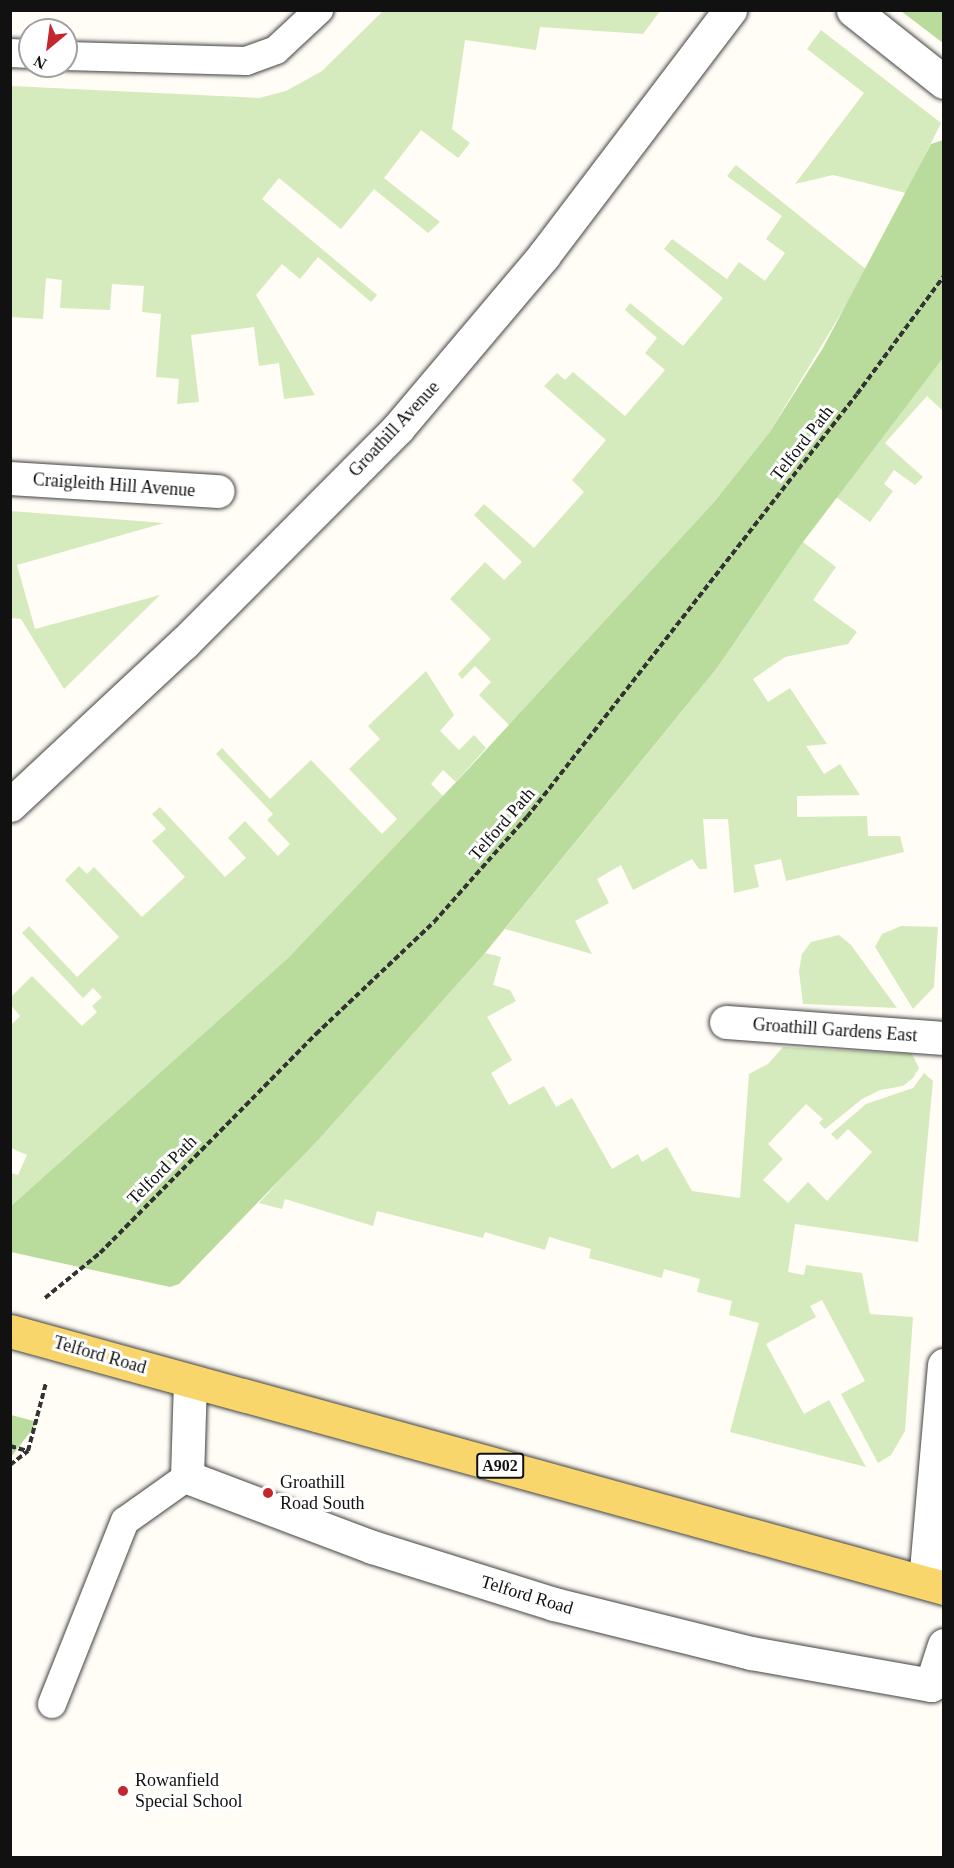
<!DOCTYPE html>
<html>
<head>
<meta charset="utf-8">
<style>
  body { margin:0 }
  #map { position:relative; width:954px; height:1868px; overflow:hidden; background:#fffdf5; font-family:"Times New Roman",serif }
  div>[style] { position:absolute }
  [style*='--x'] { left:calc(var(--x)*1px); top:calc(var(--y)*1px); width:calc(var(--w)*1px); rotate:calc(var(--a)*1deg) }
  .green>* { inset:0; background:#d5ebbd }
  .forest>* { inset:0; background:#b9dc9c }
  .path>* { height:4px; margin-top:-2px; transform-origin:0; background:repeating-linear-gradient(90deg,#333 0 6px,transparent 0 9px) }
  .roads { filter:drop-shadow(0 0 2px #444) drop-shadow(0 0 2px #444) }
  .service>* { height:28px; margin:-14px; padding:0 14px; transform-origin:14px; border-radius:14px; background:#fff }
  .minor>* { height:33px; margin:-16.5px; padding:0 16.5px; transform-origin:16.5px; border-radius:16.5px; background:#fff }
  .tertiary>* { height:33px; margin:-16.5px; padding:0 16.5px; transform-origin:16.5px; border-radius:16.5px; background:#fff }
  .primary>* { height:33px; margin:-16.5px; padding:0 16.5px; transform-origin:16.5px; border-radius:16.5px; background:#f9d66b }
  .dots>* { width:16px; height:16px; translate:-50% -50%; box-sizing:border-box; border:3px solid #fff; border-radius:50% }
  span { translate:-50% -50%; white-space:nowrap; text-align:center; line-height:1.15; -webkit-text-stroke:6px #fff; paint-order:stroke }
  .shield-label span { padding:2px 4px; background:#fff; border:2px solid; border-radius:4px; -webkit-text-stroke-width:0 }
  .shield-label { font-size:16px; color:#111; font-weight:700 }
  .street-label { font-size:18px; color:#111 }
  .poi-label { font-size:18px; color:#111 }
  .left { translate:0 -50%; text-align:left }
  .frame { position:absolute; inset:0; border:12px solid #111; pointer-events:none }
  .north { position:absolute; left:18px; top:18px; width:60px; height:60px; box-sizing:border-box; background:#fff; border:2px solid #a0a0a0; border-radius:50%; rotate:209deg; font-size:16px; font-weight:700; line-height:24px; text-align:center; color:#111 }
  .north::after { content:''; display:block; margin:auto; width:21px; height:27px; background:#c4262e; clip-path:polygon(50% 0,100% 100%,50% 72%,0 100%) }
</style>
</head>
<body>
<div id="map">
  <div class="green">
    <div style="clip-path:polygon(383px 11px,660px 11px,643px 34px,540px 27px,536px 50px,465px 40px,452px 129px,470px 143px,458px 158px,421px 130px,384px 178px,440px 222px,428px 233px,374px 189px,341px 229px,279px 178px,262px 199px,377px 295px,371px 302px,318px 257px,300px 279px,282px 264px,256px 295px,315px 395px,284px 399px,279px 363px,259px 366px,254px 327px,191px 335px,199px 402px,177px 404px,179px 379px,156px 377px,161px 314px,142px 312px,144px 286px,112px 284px,110px 310px,60px 308px,62px 280px,46px 278px,43px 319px,11px 317px,11px 86px,259px 98px,286px 91px,322px 71px)"></div>
    <div style="clip-path:polygon(821px 30px,941px 123px,906px 193px,833px 175px,795px 184px,864px 93px,807px 49px)"></div>
    <div style="clip-path:polygon(736px 165px,867px 270px,769px 433px,714px 502px,509px 725px,479px 695px,491px 682px,475px 666px,462px 679px,458px 674px,491px 639px,450px 599px,485px 562px,504px 580px,522px 562px,474px 515px,484px 504px,534px 548px,584px 492px,572px 480px,606px 440px,544px 386px,557px 373px,565px 380px,573px 372px,625px 416px,665px 370px,645px 353px,657px 338px,625px 310px,630px 303px,683px 346px,723px 298px,664px 249px,672px 239px,727px 279px,739px 262px,765px 281px,785px 253px,766px 239px,782px 216px,727px 176px)"></div>
    <div style="clip-path:polygon(943px 358px,943px 411px,927px 396px,885px 443px,923px 477px,915px 485px,894px 470px,884px 484px,893px 491px,870px 522px,836px 497px)"></div>
    <div style="clip-path:polygon(11px 511px,164px 523px,17px 565px,35px 629px,160px 595px,64px 689px,21px 619px,11px 618px)"></div>
    <div style="clip-path:polygon(803px 542px,836px 567px,813px 600px,857px 632px,848px 644px,785px 657px,753px 679px,768px 702px,790px 688px,827px 744px,806px 746px,824px 774px,840px 764px,860px 795px,797px 796px,797px 817px,867px 816px,868px 836px,900px 836px,904px 852px,786px 881px,781px 859px,754px 865px,759px 887px,734px 893px,728px 819px,703px 819px,707px 869px,699px 869px,692px 859px,633px 890px,621px 865px,597px 879px,609px 903px,575px 921px,592px 954px,505px 929px,717px 668px)"></div>
    <div style="clip-path:polygon(426px 671px,454px 715px,440px 731px,459px 750px,474px 735px,486px 748px,456px 782px,443px 770px,431px 784px,443px 796px,288px 958px,11px 1206px,11px 1173px,18px 1175px,27px 1155px,11px 1148px,11px 1025px,20px 1016px,11px 1005px,11px 997px,32px 976px,82px 1026px,97px 1012px,92px 1006px,102px 997px,93px 988px,83px 998px,22px 933px,29px 926px,77px 977px,119px 937px,65px 880px,79px 866px,87px 874px,94px 867px,142px 917px,185px 877px,152px 841px,166px 829px,152px 814px,160px 807px,225px 877px,246px 858px,228px 838px,245px 821px,278px 856px,290px 844px,267px 820px,273px 814px,216px 754px,222px 748px,270px 799px,311px 760px,382px 834px,397px 819px,349px 769px,380px 739px,368px 726px)"></div>
    <div style="clip-path:polygon(901px 926px,938px 927px,934px 987px,913px 1009px,875px 947px,882px 934px)"></div>
    <div style="clip-path:polygon(839px 935px,851px 945px,897px 1008px,803px 1004px,799px 971px,802px 954px,811px 942px)"></div>
    <div style="clip-path:polygon(485px 953px,501px 957px,493px 985px,510px 990px,516px 1001px,487px 1017px,512px 1060px,491px 1073px,509px 1105px,544px 1086px,556px 1107px,572px 1098px,612px 1169px,638px 1154px,642px 1162px,667px 1147px,692px 1191px,740px 1198px,749px 1074px,768px 1064px,783px 1047px,912px 1054px,919px 1068px,913px 1078px,903px 1086px,880px 1090px,862px 1099px,825px 1129px,819px 1123px,823px 1119px,806px 1104px,768px 1144px,783px 1159px,763px 1180px,788px 1203px,808px 1182px,827px 1201px,872px 1152px,848px 1129px,837px 1140px,831px 1134px,866px 1104px,913px 1088px,924px 1073px,933px 1081px,918px 1242px,795px 1224px,788px 1272px,804px 1275px,806px 1265px,862px 1273px,870px 1314px,913px 1317px,905px 1431px,891px 1455px,878px 1463px,841px 1394px,865px 1381px,822px 1300px,810px 1306px,816px 1317px,766px 1344px,804px 1414px,829px 1400px,866px 1467px,730px 1432px,759px 1323px,729px 1315px,732px 1301px,697px 1292px,700px 1279px,664px 1269px,662px 1278px,589px 1258px,591px 1249px,549px 1237px,545px 1250px,485px 1232px,483px 1238px,377px 1211px,373px 1226px,285px 1199px,282px 1209px,259px 1203px)"></div>
  </div>
  <div class="forest">
    <div style="clip-path:polygon(901px 11px,943px 11px,943px 43px,939px 40px)"></div>
    <div style="clip-path:polygon(943px 140px,943px 358px,803px 542px,717px 668px,485px 953px,318px 1140px,179px 1284px,170px 1287px,11px 1252px,11px 1206px,288px 958px,460px 778px,714px 502px,769px 433px,823px 348px,931px 144px)"></div>
    <div style="clip-path:polygon(11px 1415px,38px 1422px,11px 1457px,10px 1415px)"></div>
  </div>
  <div class="path">
    <div style="--x:45;--y:1298;--w:71;--a:-39.3"></div>
    <div style="--x:100;--y:1253;--w:308;--a:-45.4"></div>
    <div style="--x:316;--y:1034;--w:163;--a:-43.5"></div>
    <div style="--x:434;--y:922;--w:140;--a:-48.5"></div>
    <div style="--x:527;--y:817;--w:536;--a:-52.04"></div>
    <div style="--x:857;--y:394;--w:147;--a:-53.6"></div>
    <div style="--x:10;--y:1446;--w:19;--a:16"></div>
    <div style="--x:28;--y:1451;--w:70;--a:-75.2"></div>
    <div style="--x:10;--y:1465;--w:23;--a:-38"></div>
  </div>
  <div class="roads">
    <div class="service">
      <div style="--x:10;--y:53;--w:20;--a:3"></div>
      <div style="--x:66;--y:56;--w:180;--a:1.6"></div>
      <div style="--x:246;--y:61;--w:32;--a:-20"></div>
      <div style="--x:276;--y:50;--w:59;--a:-42.9"></div>
      <div style="--x:52;--y:1704;--w:197;--a:-68.3"></div>
      <div style="--x:125;--y:1521;--w:76;--a:-35.4"></div>
    </div>
    <div class="minor">
      <div style="--x:853;--y:10;--w:116;--a:38.4"></div>
      <div style="--x:10;--y:478;--w:208;--a:3.6"></div>
      <div style="--x:726;--y:1022;--w:219;--a:4.2"></div>
      <div style="--x:190;--y:1381;--w:96;--a:91.8"></div>
      <div style="--x:187;--y:1477;--w:198;--a:20.7"></div>
      <div style="--x:372;--y:1547;--w:191;--a:17.4"></div>
      <div style="--x:554;--y:1604;--w:203;--a:14"></div>
      <div style="--x:751;--y:1653;--w:183;--a:10.1"></div>
      <div style="--x:931;--y:1685;--w:42;--a:-72"></div>
      <div style="--x:925;--y:1582;--w:218;--a:-85"></div>
    </div>
    <div class="tertiary">
      <div style="--x:10;--y:805;--w:238;--a:-43"></div>
      <div style="--x:184;--y:643;--w:303;--a:-45.1"></div>
      <div style="--x:398;--y:428;--w:226;--a:-49.8"></div>
      <div style="--x:544;--y:255;--w:308;--a:-52.8"></div>
    </div>
    <div class="primary">
      <div style="--x:10;--y:1331;--w:969;--a:15.38"></div>
    </div>
  </div>
  <div class="dots">
    <div style="left:268px;top:1493px;background:#c4262e"></div>
    <div style="left:123px;top:1791px;background:#c4262e"></div>
  </div>
  <div class="shield-label">
    <span style="left:500px;top:1466px">A902</span>
  </div>
  <div class="street-label">
    <span style="left:394px;top:429px;rotate:-47deg">Groathill Avenue</span>
    <span style="left:802px;top:443px;rotate:-52deg">Telford Path</span>
    <span style="left:114px;top:485px;rotate:4deg">Craigleith Hill Avenue</span>
    <span style="left:502px;top:824px;rotate:-49deg">Telford Path</span>
    <span style="left:835px;top:1030px;rotate:4deg">Groathill Gardens East</span>
    <span style="left:162px;top:1170px;rotate:-45deg">Telford Path</span>
    <span style="left:100px;top:1355px;rotate:16deg">Telford Road</span>
    <span style="left:527px;top:1595px;rotate:17deg">Telford Road</span>
  </div>
  <div class="poi-label">
    <span class="left" style="left:280px;top:1493px">Groathill<br>Road South</span>
    <span class="left" style="left:135px;top:1791px">Rowanfield<br>Special School</span>
  </div>
  <div class="frame"></div>
  <div class="north">N</div>
</div>
</body>
</html>
